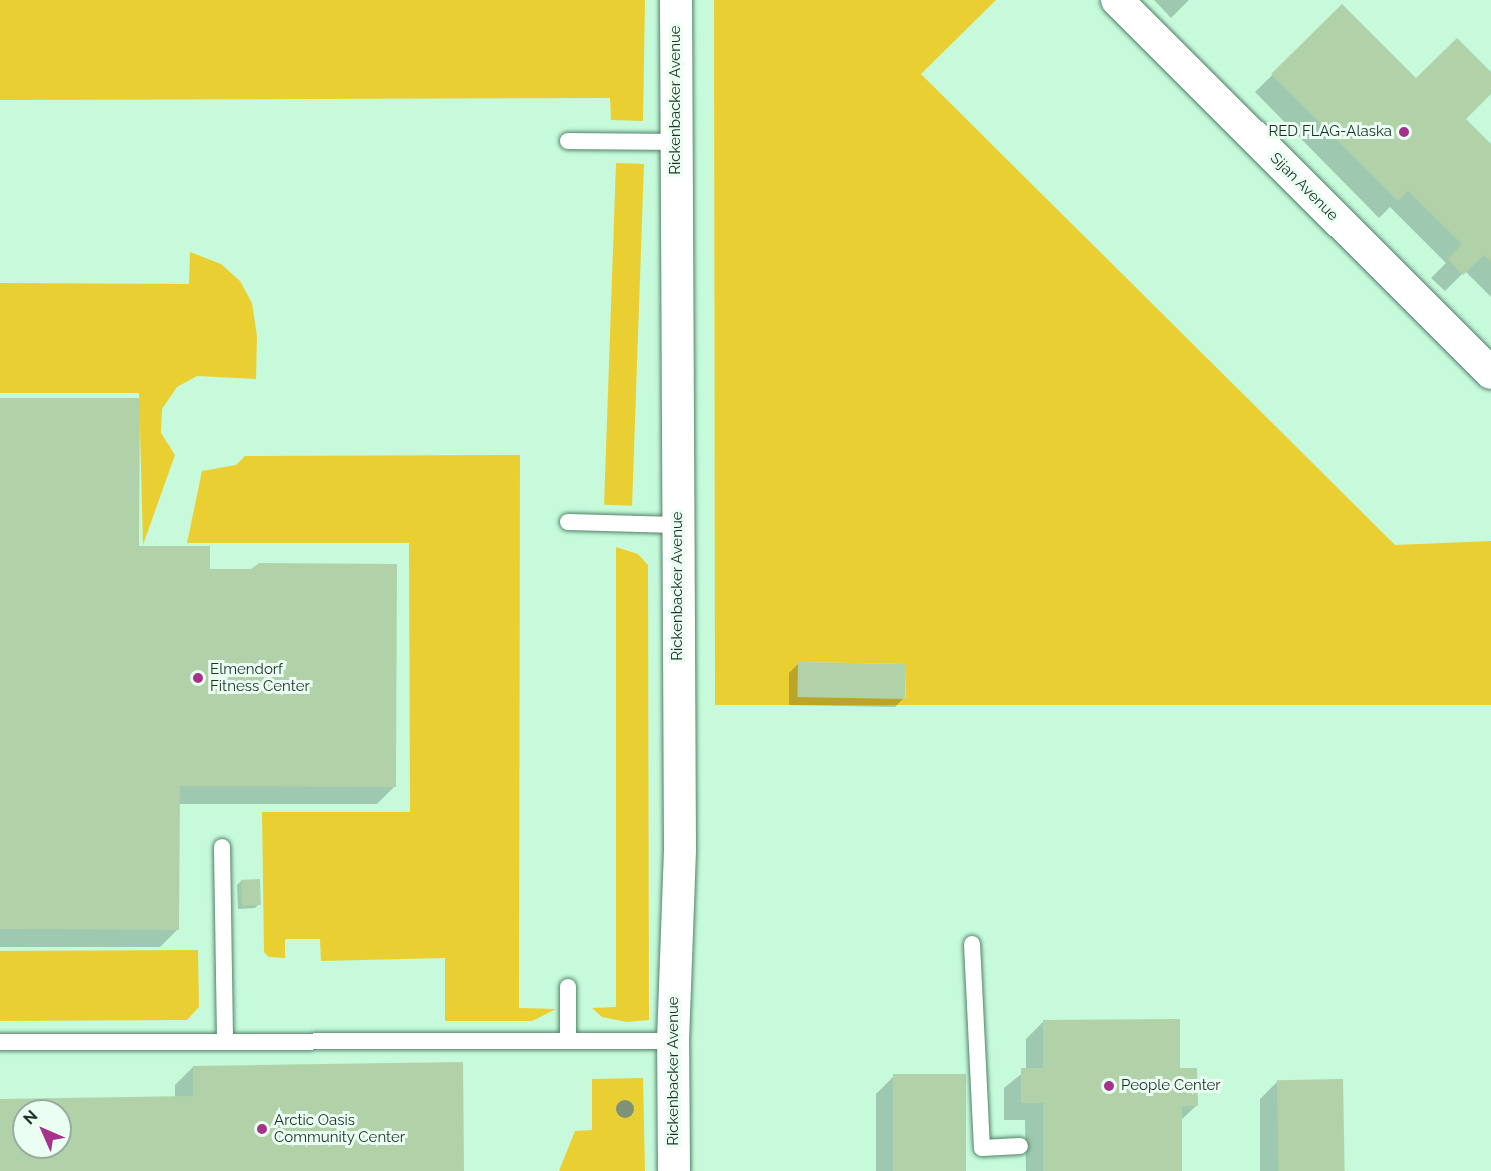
<!DOCTYPE html>
<html>
<head>
<meta charset="utf-8">
<style>
  body { margin:0 }
  #map { position:relative; width:1491px; height:1171px; overflow:hidden; background:#c6fadb; font-family:Raleway,sans-serif }
  div>[style] { position:absolute }
  [style*='--x'] { left:calc(var(--x)*1px); top:calc(var(--y)*1px); width:calc(var(--w)*1px); rotate:calc(var(--a)*1deg) }
  .green>* { inset:0; background:#eacf33; transform-origin:0 0 }
  .shadow>* { inset:0; background:#0003 }
  .building>* { inset:0; background:#b1d2a8; transform-origin:0 0 }
  .roads { filter:drop-shadow(0 0 2px #538368) drop-shadow(0 0 2px #538368) }
  .service>* { height:16px; margin:-8px; padding:0 8px; transform-origin:8px; border-radius:8px; background:#fff }
  .minor>* { height:32px; margin:-16px; padding:0 16px; transform-origin:16px; border-radius:16px; background:#fff }
  .trees>* { width:18px; height:18px; margin:-9px; border-radius:50%; background:#7d9276 }
  .dots>* { width:16px; height:16px; translate:-50% -50%; box-sizing:border-box; border:3px solid #eafef2; border-radius:50% }
  span { translate:-50% -50%; white-space:nowrap; text-align:center; line-height:1.15; -webkit-text-stroke:6px #eafef2; paint-order:stroke }
  .street-label { font-size:15px; color:#1d3126 }
  .poi-label { font-size:15px; color:#1d3126 }
  .right { translate:-100% -50%; text-align:right }
  .left { translate:0 -50%; text-align:left }
  .north { position:absolute; left:12px; top:1099px; width:60px; height:60px; box-sizing:border-box; background:#eafef2; border:2px solid #98aca0; border-radius:50%; rotate:315deg; font-size:16px; font-weight:700; line-height:24px; text-align:center; color:#1d3126 }
  .north::after { content:''; display:block; margin:auto; width:21px; height:27px; background:#a7328b; clip-path:polygon(50% 0,100% 100%,50% 72%,0 100%) }
</style>
</head>
<body>
<div id="map">
  <div class="green">
    <div style="clip-path:polygon(0 0,645px 0,643px 121px,611px 120px,610px 98px,0 100px)"></div>
    <div style="clip-path:polygon(evenodd,714px 0,996px 0,921px 74px,1395px 545px,1491px 541px,1491px 705px,715px 705px,714px 0,798px 662px,906px 664px,906px 698px,798px 697px,798px 662px)"></div>
    <div style="left:616px;top:163px;width:28px;height:342px;rotate:2deg"></div>
    <div style="clip-path:polygon(190px 252px,221px 264px,240px 281px,252px 303px,257px 336px,256px 379px,197px 376px,177px 387px,162px 409px,161px 433px,175px 455px,143px 545px,139px 393px,0 393px,0 283px,189px 284px)"></div>
    <div style="clip-path:polygon(520px 455px,519px 1008px,556px 1009px,532px 1021px,445px 1021px,445px 958px,321px 961px,320px 939px,285px 939px,285px 958px,269px 957px,264px 952px,262px 812px,410px 812px,409px 543px,187px 543px,202px 471px,236px 465px,245px 456px)"></div>
    <div style="clip-path:polygon(616px 547px,638px 554px,648px 565px,649px 1020px,627px 1022px,602px 1017px,592px 1008px,616px 1007px)"></div>
    <div style="clip-path:polygon(198px 950px,199px 1007px,187px 1020px,0 1021px,0 951px)"></div>
    <div style="clip-path:polygon(643px 1078px,645px 1171px,559px 1171px,575px 1131px,592px 1130px,592px 1079px)"></div>
  </div>
  <div class="shadow">
    <div style="clip-path:polygon(1154px 0,1189px 0,1171px 18px)"></div>
    <div style="clip-path:polygon(1342px 6px,1416px 80px,1491px 74px,1491px 92px,1464px 119px,1491px 146px,1491px 297px,1465px 271px,1445px 291px,1431px 278px,1446px 263px,1390px 207px,1379px 218px,1255px 92px)"></div>
    <div style="clip-path:polygon(0 399px,137px 548px,209px 570px,395px 786px,377px 804px,178px 804px,178px 929px,160px 947px,0 947px)"></div>
    <div style="clip-path:polygon(798px 664px,904px 698px,895px 707px,789px 705px,789px 673px)"></div>
    <div style="clip-path:polygon(241px 881px,259px 904px,255px 908px,238px 909px,237px 885px)"></div>
    <div style="clip-path:polygon(1044px 1021px,1179px 1070px,1196px 1106px,1180px 1121px,1181px 1171px,1026px 1171px,1025px 1120px,1004px 1120px,1004px 1088px,1026px 1070px,1026px 1039px)"></div>
    <div style="clip-path:polygon(evenodd,193px 1067px,462px 1171px,0 1171px,0 1101px,175px 1098px,175px 1085px,193px 1067px,24px 1111px,60px 1111px,60px 1147px,24px 1147px,24px 1111px)"></div>
    <div style="clip-path:polygon(894px 1076px,965px 1171px,876px 1171px,876px 1094px)"></div>
    <div style="clip-path:polygon(1278px 1081px,1342px 1171px,1260px 1171px,1260px 1099px)"></div>
  </div>
  <div class="building">
    <div style="clip-path:polygon(1342px 4px,1416px 78px,1457px 38px,1491px 72px,1491px 94px,1466px 119px,1491px 144px,1491px 262px,1484px 255px,1463px 275px,1448px 259px,1462px 244px,1408px 191px,1398px 201px,1271px 74px)"></div>
    <div style="clip-path:polygon(0 398px,140px 398px,139px 546px,210px 546px,210px 569px,251px 569px,259px 563px,397px 564px,396px 787px,180px 786px,179px 930px,0 929px)"></div>
    <div style="left:798px;top:662px;width:108px;height:35px;rotate:1deg"></div>
    <div style="left:260px;top:879px;width:26px;height:19px;rotate:88deg"></div>
    <div style="clip-path:polygon(1180px 1019px,1180px 1068px,1197px 1068px,1198px 1106px,1182px 1106px,1182px 1171px,1043px 1171px,1043px 1103px,1021px 1103px,1021px 1068px,1043px 1068px,1043px 1020px)"></div>
    <div style="clip-path:polygon(evenodd,463px 1062px,464px 1171px,0 1171px,0 1099px,193px 1096px,193px 1066px,463px 1062px,24px 1111px,60px 1111px,60px 1147px,24px 1147px,24px 1111px)"></div>
    <div style="left:966px;top:1074px;width:97px;height:73px;rotate:90deg"></div>
    <div style="left:1343px;top:1079px;width:92px;height:66px;rotate:89deg"></div>
  </div>
  <div class="roads">
    <div class="service">
      <div style="--x:568;--y:141;--w:108;--a:0.5"></div>
      <div style="--x:568;--y:522;--w:109;--a:1.6"></div>
      <div style="--x:222;--y:847;--w:195;--a:89.1"></div>
      <div style="--x:972;--y:944;--w:204;--a:87.2"></div>
      <div style="--x:982;--y:1148;--w:38;--a:-3"></div>
      <div style="--x:568;--y:987;--w:54;--a:90"></div>
      <div style="--x:0;--y:1042;--w:673;--a:-0.09"></div>
    </div>
    <div class="minor">
      <div style="--x:1117;--y:0;--w:528;--a:44.92"></div>
      <div style="--x:674;--y:1171;--w:130;--a:-90.4"></div>
      <div style="--x:673;--y:1041;--w:192;--a:-87.9"></div>
      <div style="--x:680;--y:849;--w:849;--a:-90.27"></div>
    </div>
  </div>
  <div class="trees">
    <div style="left:625px;top:1109px"></div>
  </div>
  <div class="dots">
    <div style="left:1404px;top:132px;background:#a7328b"></div>
    <div style="left:198px;top:678px;background:#a7328b"></div>
    <div style="left:1109px;top:1086px;background:#a7328b"></div>
    <div style="left:262px;top:1129px;background:#a7328b"></div>
  </div>
  <div class="street-label">
    <span style="left:676px;top:100px;rotate:-90deg">Rickenbacker Avenue</span>
    <span style="left:1304px;top:187px;rotate:45deg">Sijan Avenue</span>
    <span style="left:678px;top:586px;rotate:-90deg">Rickenbacker Avenue</span>
    <span style="left:674px;top:1071px;rotate:-90deg">Rickenbacker Avenue</span>
  </div>
  <div class="poi-label">
    <span class="right" style="left:1392px;top:132px">RED FLAG-Alaska</span>
    <span class="left" style="left:210px;top:678px">Elmendorf<br>Fitness Center</span>
    <span class="left" style="left:1121px;top:1086px">People Center</span>
    <span class="left" style="left:274px;top:1129px">Arctic Oasis<br>Community Center</span>
  </div>
  <div class="north">N</div>
</div>
</body>
</html>
